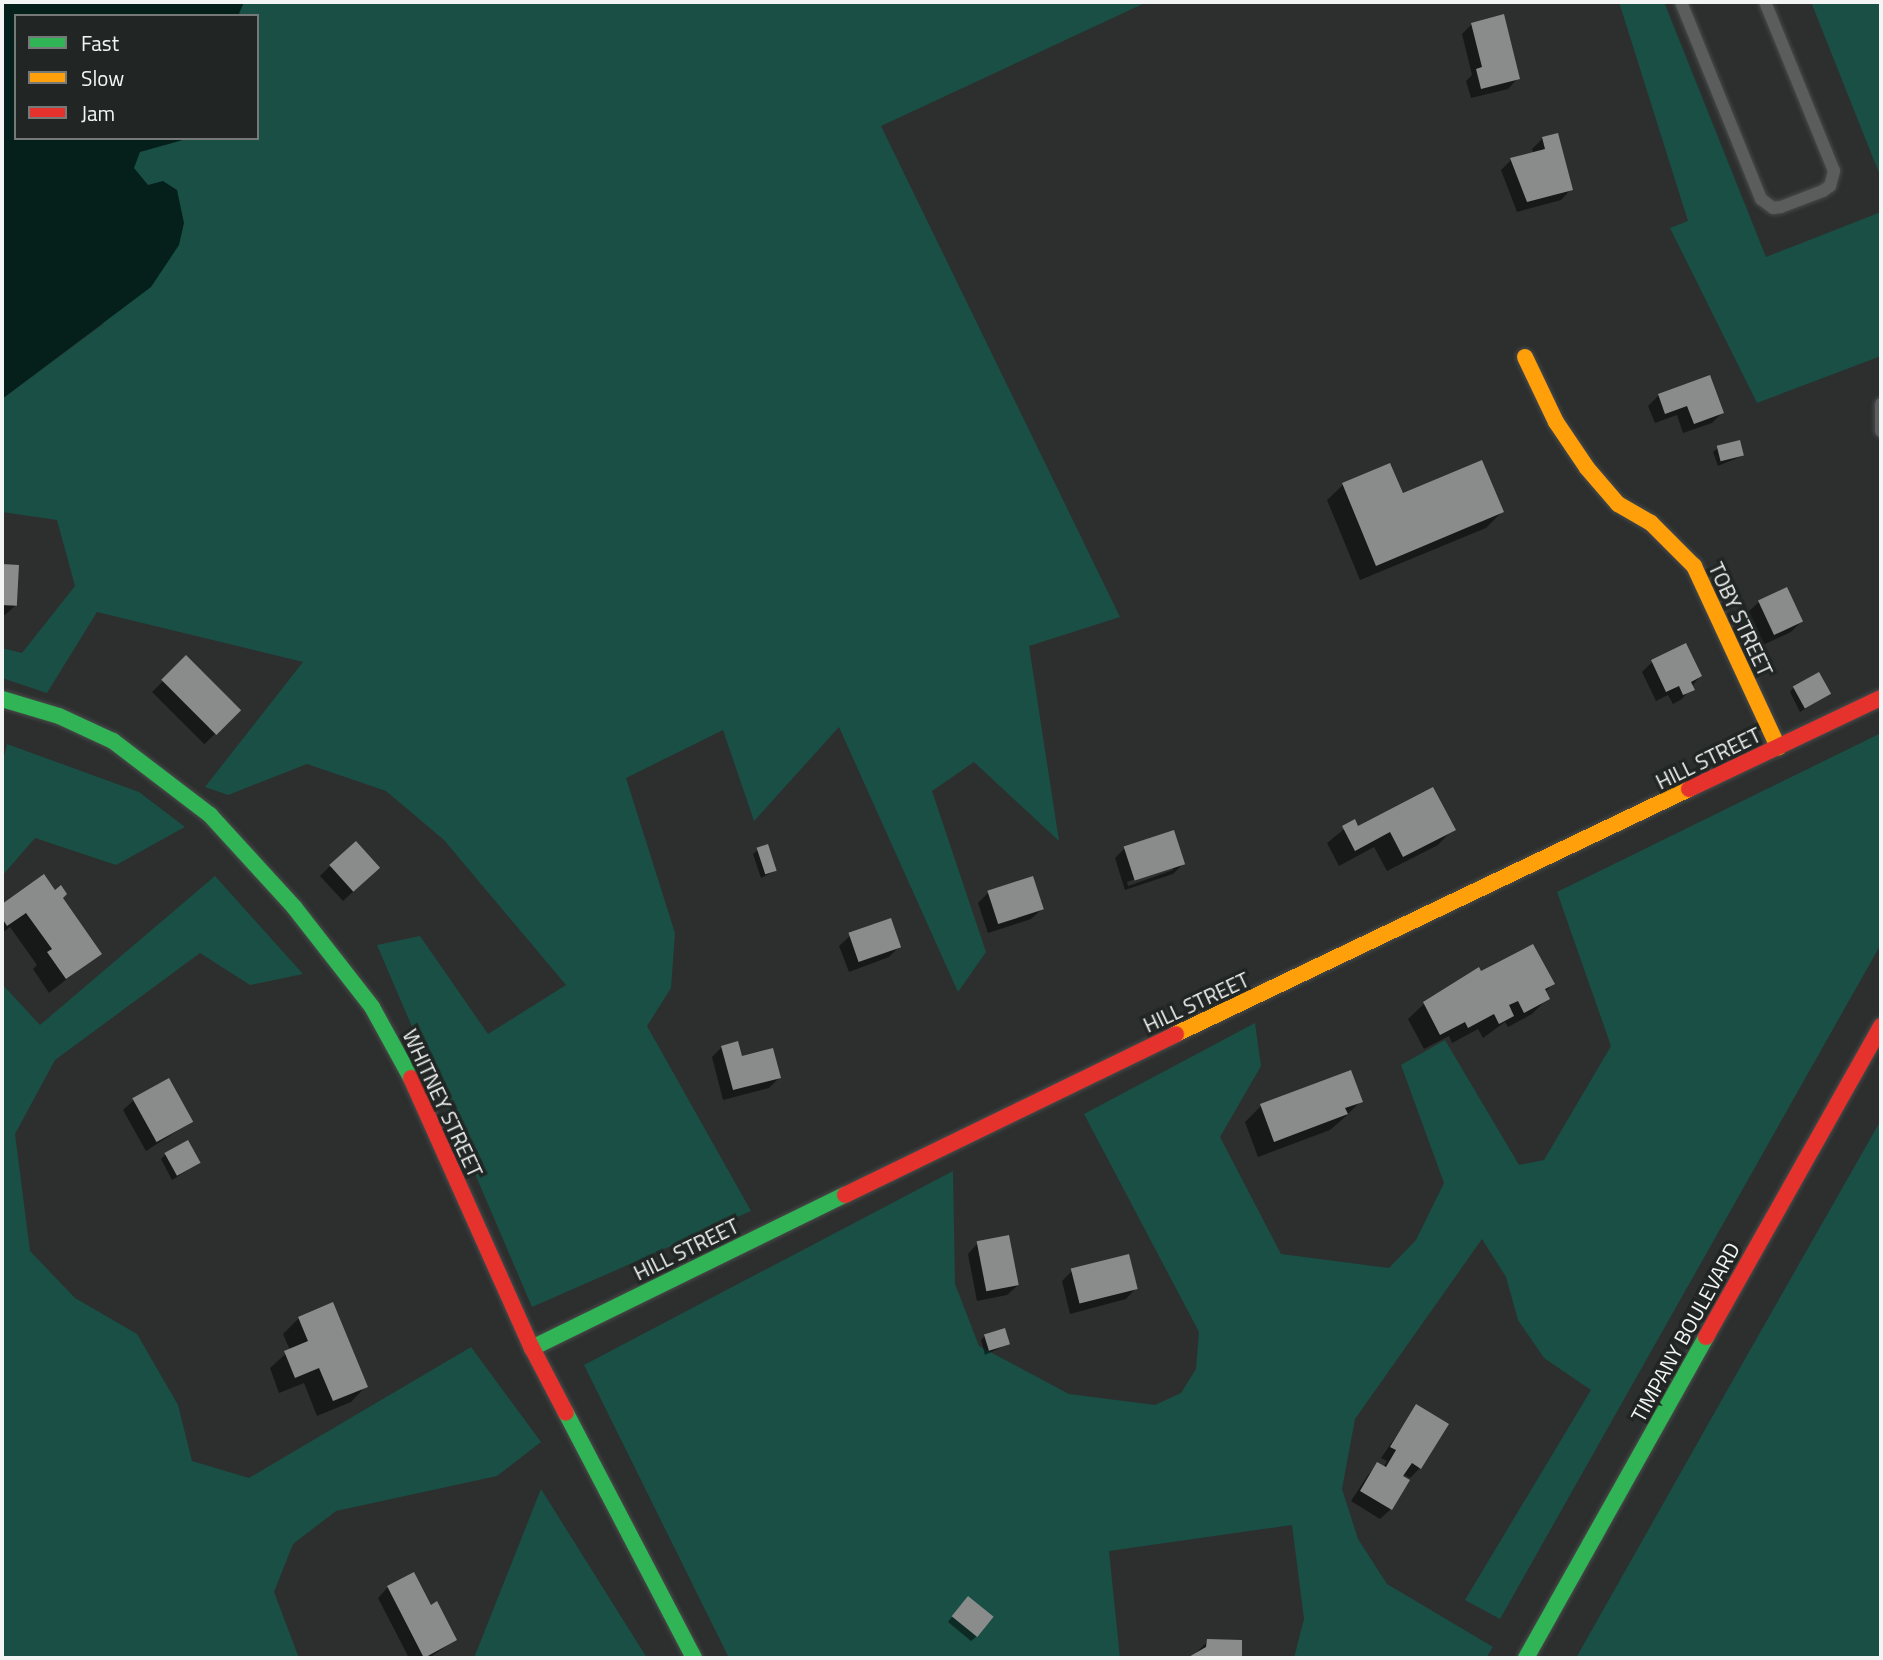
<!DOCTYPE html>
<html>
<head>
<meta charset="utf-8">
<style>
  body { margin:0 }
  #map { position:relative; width:1883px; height:1660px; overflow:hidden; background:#2c2f2e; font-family:"Titillium Web",sans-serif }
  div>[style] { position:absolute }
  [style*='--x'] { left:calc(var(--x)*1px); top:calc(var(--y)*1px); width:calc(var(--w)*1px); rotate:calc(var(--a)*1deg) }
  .green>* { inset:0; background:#194f44 }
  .water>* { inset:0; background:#05201b }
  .shadow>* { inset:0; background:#0007; transform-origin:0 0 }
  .building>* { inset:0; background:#8a8c8c; transform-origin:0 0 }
  .roads { filter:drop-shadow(0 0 2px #494b4b) drop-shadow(0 0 2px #494b4b) }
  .lane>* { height:12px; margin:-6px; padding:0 6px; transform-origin:6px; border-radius:6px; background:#5b5c5c }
  .fast>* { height:16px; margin:-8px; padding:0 8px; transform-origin:8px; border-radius:8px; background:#30b455 }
  .slow>* { height:16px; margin:-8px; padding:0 8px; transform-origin:8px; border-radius:8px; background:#ff9f0a }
  .jam>* { height:16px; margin:-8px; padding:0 8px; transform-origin:8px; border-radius:8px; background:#e5322d }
  span { translate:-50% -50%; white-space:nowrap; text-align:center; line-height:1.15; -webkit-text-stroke:7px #212624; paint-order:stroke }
  .street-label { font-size:21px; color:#f2f5f4 }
  .frame { position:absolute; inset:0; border:4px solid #f2f5f4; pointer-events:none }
  .legend { position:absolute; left:14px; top:14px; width:245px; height:126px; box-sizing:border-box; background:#212624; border:2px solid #757977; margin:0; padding:9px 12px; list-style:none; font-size:21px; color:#f2f5f4 }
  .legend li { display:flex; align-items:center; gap:14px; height:35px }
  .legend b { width:35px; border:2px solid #757977 }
</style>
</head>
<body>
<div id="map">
  <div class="green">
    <div style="clip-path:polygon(219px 2px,1147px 2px,881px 126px,1120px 617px,1029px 646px,1059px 841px,974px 762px,932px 791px,986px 952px,958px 992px,839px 727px,754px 821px,723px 730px,626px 778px,675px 933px,671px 988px,647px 1026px,751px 1211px,532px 1307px,377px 945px,420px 936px,488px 1034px,566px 985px,444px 840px,386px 791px,307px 764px,228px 795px,205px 787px,303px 662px,97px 612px,47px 693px,2px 678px,2px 648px,22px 653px,75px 586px,57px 520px,2px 512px,2px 399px,103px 324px,126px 183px,113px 138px,257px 138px,257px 16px,198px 16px)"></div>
    <div style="clip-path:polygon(1619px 2px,1664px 2px,1766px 257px,1881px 212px,1881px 356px,1757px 403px,1670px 228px,1688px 221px)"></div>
    <div style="clip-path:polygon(1811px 2px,1881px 2px,1881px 178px)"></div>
    <div style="clip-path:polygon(1881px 733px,1881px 944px,1500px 1619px,1465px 1600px,1591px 1390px,1544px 1358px,1518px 1320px,1506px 1277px,1482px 1239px,1355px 1419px,1342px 1489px,1358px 1539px,1387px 1584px,1493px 1647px,1486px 1658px,1294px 1658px,1304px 1619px,1292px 1525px,1109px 1551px,1120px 1658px,729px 1658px,584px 1365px,953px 1171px,955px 1284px,979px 1346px,1069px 1394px,1155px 1405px,1181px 1393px,1196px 1369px,1199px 1332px,1084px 1114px,1255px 1023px,1261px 1066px,1220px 1137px,1281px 1254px,1389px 1268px,1416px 1240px,1444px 1183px,1401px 1065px,1445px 1040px,1519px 1165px,1544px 1160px,1611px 1046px,1557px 892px)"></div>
    <div style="clip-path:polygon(7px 744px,139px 792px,185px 827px,116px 865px,35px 838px,2px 876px,2px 764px)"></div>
    <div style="clip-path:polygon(215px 876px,303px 974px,250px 985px,200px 953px,55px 1060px,15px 1134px,30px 1251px,75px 1298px,137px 1334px,178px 1405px,192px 1461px,249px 1478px,471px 1347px,541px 1442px,497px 1476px,336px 1511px,293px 1544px,274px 1592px,299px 1658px,2px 1658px,2px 984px,40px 1025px)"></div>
    <div style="clip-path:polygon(1881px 1120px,1881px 1658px,1576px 1658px,1733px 1380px)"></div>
    <div style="clip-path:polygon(541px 1489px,647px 1658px,474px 1658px)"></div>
  </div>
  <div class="water">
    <div style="clip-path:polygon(2px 2px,244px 2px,238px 16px,16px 16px,16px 138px,190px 138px,140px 152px,134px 168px,148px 185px,163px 181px,177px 190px,184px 223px,179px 245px,151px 287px,2px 399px)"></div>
  </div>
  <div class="shadow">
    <div style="clip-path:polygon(1472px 24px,1518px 78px,1508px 89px,1471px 98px,1466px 81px,1472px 75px,1462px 34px)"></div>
    <div style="clip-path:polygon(1543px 138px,1571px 189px,1561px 200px,1517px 212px,1501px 170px,1511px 160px,1534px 154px,1532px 149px)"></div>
    <div style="clip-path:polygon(1659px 395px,1722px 413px,1712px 423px,1683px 433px,1677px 415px,1655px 423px,1648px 406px)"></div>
    <div style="clip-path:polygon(1718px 448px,1742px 456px,1718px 466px,1713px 452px)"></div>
    <div style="clip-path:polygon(1343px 485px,1402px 495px,1502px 512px,1486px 528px,1360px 580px,1327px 500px)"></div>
    <div style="clip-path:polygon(2px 566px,17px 566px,16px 605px,5px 615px,2px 615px)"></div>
    <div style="clip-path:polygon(1786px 589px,1801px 622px,1791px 632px,1763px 645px,1748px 612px,1759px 602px)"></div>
    <div style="left:186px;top:658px;width:74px;height:48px;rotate:45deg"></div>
    <div style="clip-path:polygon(1652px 662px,1700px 676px,1682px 699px,1673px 704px,1668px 695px,1656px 701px,1642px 672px)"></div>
    <div style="clip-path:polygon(1794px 687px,1829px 694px,1800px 712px,1790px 692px)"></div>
    <div style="clip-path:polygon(1354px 821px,1358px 828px,1453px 829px,1438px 845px,1387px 871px,1374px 847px,1339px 866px,1327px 843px)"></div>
    <div style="clip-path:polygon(evenodd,1125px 848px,1183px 864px,1173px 874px,1125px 890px,1115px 858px,1125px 848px,1173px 866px,1173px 870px,1128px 886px,1127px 882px,1173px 866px)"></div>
    <div style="clip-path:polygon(758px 850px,775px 871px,761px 878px,753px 854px)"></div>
    <div style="clip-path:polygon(330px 866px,368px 878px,343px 901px,320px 876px)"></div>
    <div style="clip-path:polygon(44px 877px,100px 953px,49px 993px,33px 969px,37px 965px,10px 927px,2px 933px,2px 906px)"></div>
    <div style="clip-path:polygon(988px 893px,1042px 909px,1031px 919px,988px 933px,978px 903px)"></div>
    <div style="clip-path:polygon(850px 936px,899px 947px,889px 957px,849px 972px,839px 946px)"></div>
    <div style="clip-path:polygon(1481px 974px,1553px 984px,1545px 992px,1548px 998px,1532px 1014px,1508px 1027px,1505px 1022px,1483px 1038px,1478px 1029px,1452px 1043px,1449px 1036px,1424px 1049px,1408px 1019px,1424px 1004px)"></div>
    <div style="clip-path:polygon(722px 1047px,779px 1078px,769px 1088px,723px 1100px,712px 1057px)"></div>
    <div style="clip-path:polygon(1350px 1072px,1361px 1101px,1345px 1117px,1330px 1130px,1258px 1157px,1245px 1122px,1261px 1106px)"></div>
    <div style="clip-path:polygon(134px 1100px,191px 1122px,146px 1151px,123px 1110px)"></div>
    <div style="clip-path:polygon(165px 1155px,199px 1163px,172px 1180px,161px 1159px)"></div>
    <div style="clip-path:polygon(978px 1243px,1018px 1285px,1007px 1295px,977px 1301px,968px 1254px)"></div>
    <div style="clip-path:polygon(1072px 1271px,1136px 1288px,1126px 1299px,1070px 1314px,1062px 1281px)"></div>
    <div style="clip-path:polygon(299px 1318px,366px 1386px,351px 1402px,317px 1416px,304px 1383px,279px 1393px,270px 1368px,290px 1350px,283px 1334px)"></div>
    <div style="clip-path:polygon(985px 1336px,1008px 1344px,985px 1355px,981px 1340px)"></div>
    <div style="clip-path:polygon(1417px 1406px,1420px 1468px,1410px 1478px,1403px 1474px,1391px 1509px,1380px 1519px,1351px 1501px,1368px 1475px,1378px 1464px,1383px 1468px,1387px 1461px,1381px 1458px)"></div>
    <div style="clip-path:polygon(388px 1587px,430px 1607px,455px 1640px,429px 1658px,409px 1658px,378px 1598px)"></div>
    <div style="clip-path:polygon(963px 1603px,976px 1637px,971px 1641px,948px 1622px)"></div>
    <div style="clip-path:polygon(1208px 1641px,1240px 1642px,1240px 1658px,1191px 1658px)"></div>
  </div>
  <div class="building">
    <div style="clip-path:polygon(1504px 14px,1520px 79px,1481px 89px,1476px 69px,1482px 67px,1471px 23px)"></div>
    <div style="clip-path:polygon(1558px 133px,1573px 190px,1527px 202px,1510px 158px,1545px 149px,1542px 137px)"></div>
    <div style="clip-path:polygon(1710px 375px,1724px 413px,1694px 424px,1687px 406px,1665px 414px,1658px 394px)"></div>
    <div style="left:1740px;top:440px;width:16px;height:24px;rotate:76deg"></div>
    <div style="clip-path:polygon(1482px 460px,1504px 512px,1376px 566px,1342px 483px,1390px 463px,1403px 493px)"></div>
    <div style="left:2px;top:564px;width:17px;height:41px;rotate:3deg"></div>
    <div style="left:1787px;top:587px;width:38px;height:32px;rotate:65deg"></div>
    <div style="clip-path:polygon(1686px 643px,1702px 676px,1691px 682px,1695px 690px,1683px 695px,1679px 686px,1666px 692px,1651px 660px)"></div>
    <div style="left:186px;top:655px;width:78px;height:35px;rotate:45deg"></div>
    <div style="left:1819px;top:672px;width:25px;height:30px;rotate:61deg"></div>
    <div style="clip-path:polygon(1433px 787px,1456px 830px,1403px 857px,1390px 832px,1355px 851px,1342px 826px,1355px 819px,1358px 826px)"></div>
    <div style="left:1174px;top:830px;width:36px;height:53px;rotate:72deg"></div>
    <div style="left:356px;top:841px;width:36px;height:36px;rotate:48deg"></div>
    <div style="left:768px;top:844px;width:28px;height:12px;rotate:72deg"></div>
    <div style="clip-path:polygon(44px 874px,55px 890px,61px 885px,67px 894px,63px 898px,102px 954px,66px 979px,47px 952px,52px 949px,26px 913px,7px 926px,2px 918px,2px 904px)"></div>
    <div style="left:1033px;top:876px;width:35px;height:48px;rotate:72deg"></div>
    <div style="left:891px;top:918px;width:31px;height:45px;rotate:71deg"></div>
    <div style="clip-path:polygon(1533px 944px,1555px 984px,1545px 989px,1550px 999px,1524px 1013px,1518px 1001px,1509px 1005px,1514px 1016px,1499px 1024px,1494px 1014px,1468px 1028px,1465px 1022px,1440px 1035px,1423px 1002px,1479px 967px,1481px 971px)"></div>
    <div style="clip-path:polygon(738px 1041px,742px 1056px,773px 1048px,781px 1078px,733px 1090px,721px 1046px)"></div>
    <div style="clip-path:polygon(1351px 1070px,1363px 1102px,1345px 1108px,1348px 1114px,1274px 1142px,1260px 1104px)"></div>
    <div style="left:169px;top:1078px;width:50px;height:42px;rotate:61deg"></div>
    <div style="left:188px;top:1140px;width:26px;height:27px;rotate:61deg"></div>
    <div style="left:1009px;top:1235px;width:51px;height:33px;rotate:79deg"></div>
    <div style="left:1129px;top:1254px;width:36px;height:60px;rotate:76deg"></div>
    <div style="clip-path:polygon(333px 1302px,368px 1387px,333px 1401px,319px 1368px,295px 1378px,284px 1351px,308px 1341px,298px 1317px)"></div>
    <div style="left:1005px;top:1328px;width:17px;height:22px;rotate:73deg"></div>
    <div style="clip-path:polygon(1416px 1404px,1449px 1424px,1421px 1469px,1412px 1463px,1403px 1476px,1410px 1480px,1392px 1510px,1360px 1491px,1377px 1462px,1386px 1467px,1396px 1450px,1390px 1447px)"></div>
    <div style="clip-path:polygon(414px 1572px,431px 1605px,437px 1601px,457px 1640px,424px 1658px,387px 1586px)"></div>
    <div style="left:968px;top:1596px;width:33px;height:26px;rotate:39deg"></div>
    <div style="clip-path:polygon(1207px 1639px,1242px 1640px,1242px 1658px,1187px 1658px,1206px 1647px)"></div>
  </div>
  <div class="roads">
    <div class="lane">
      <div style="--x:1681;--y:2;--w:213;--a:67.9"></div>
      <div style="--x:1761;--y:199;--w:15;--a:37"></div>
      <div style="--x:1773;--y:208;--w:8;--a:-7"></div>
      <div style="--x:1781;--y:207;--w:45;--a:-20.9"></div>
      <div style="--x:1823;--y:191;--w:9;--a:-36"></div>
      <div style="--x:1830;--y:186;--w:16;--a:-75"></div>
      <div style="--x:1834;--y:171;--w:183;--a:-112.2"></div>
      <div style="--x:1881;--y:404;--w:27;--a:90"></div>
    </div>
    <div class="fast">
      <div style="--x:2;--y:699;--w:59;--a:16.6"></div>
      <div style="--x:59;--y:716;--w:60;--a:24.8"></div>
      <div style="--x:113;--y:741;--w:122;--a:37.3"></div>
      <div style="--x:210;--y:815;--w:125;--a:47.6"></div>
      <div style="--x:294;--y:907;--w:127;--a:52"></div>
      <div style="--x:372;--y:1007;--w:81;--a:61.2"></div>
      <div style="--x:532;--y:1348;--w:348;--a:-26.1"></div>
      <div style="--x:566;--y:1413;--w:276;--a:62.4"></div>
      <div style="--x:1526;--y:1658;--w:368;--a:-60.7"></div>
    </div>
    <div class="slow">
      <div style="--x:1525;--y:357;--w:72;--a:64.5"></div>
      <div style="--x:1556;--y:422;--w:55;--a:56"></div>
      <div style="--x:1587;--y:468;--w:48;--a:49.3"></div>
      <div style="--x:1618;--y:504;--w:38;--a:30"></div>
      <div style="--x:1651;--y:523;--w:61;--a:45"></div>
      <div style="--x:1694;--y:566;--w:200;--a:65.1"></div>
      <div style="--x:1176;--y:1034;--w:569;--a:-25.53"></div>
    </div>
    <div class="jam">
      <div style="--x:1689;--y:789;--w:212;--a:-25.4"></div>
      <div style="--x:411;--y:1078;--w:296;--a:65.9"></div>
      <div style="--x:532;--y:1348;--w:73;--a:62.4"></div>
      <div style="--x:845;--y:1195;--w:368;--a:-25.9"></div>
      <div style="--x:1706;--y:1337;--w:357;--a:-60.6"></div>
    </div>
  </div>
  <div class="street-label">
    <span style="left:1741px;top:619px;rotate:65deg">TOBY STREET</span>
    <span style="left:1708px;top:758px;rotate:-26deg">HILL STREET</span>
    <span style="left:1196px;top:1002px;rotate:-25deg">HILL STREET</span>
    <span style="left:443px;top:1103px;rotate:65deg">WHITNEY STREET</span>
    <span style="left:686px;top:1249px;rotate:-26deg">HILL STREET</span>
    <span style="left:1685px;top:1332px;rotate:-61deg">TIMPANY BOULEVARD</span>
  </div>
  <div class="frame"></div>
  <ul class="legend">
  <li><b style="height:9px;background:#30b455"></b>Fast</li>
  <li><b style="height:9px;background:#ff9f0a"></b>Slow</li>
  <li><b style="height:9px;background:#e5322d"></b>Jam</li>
  </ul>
</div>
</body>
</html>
